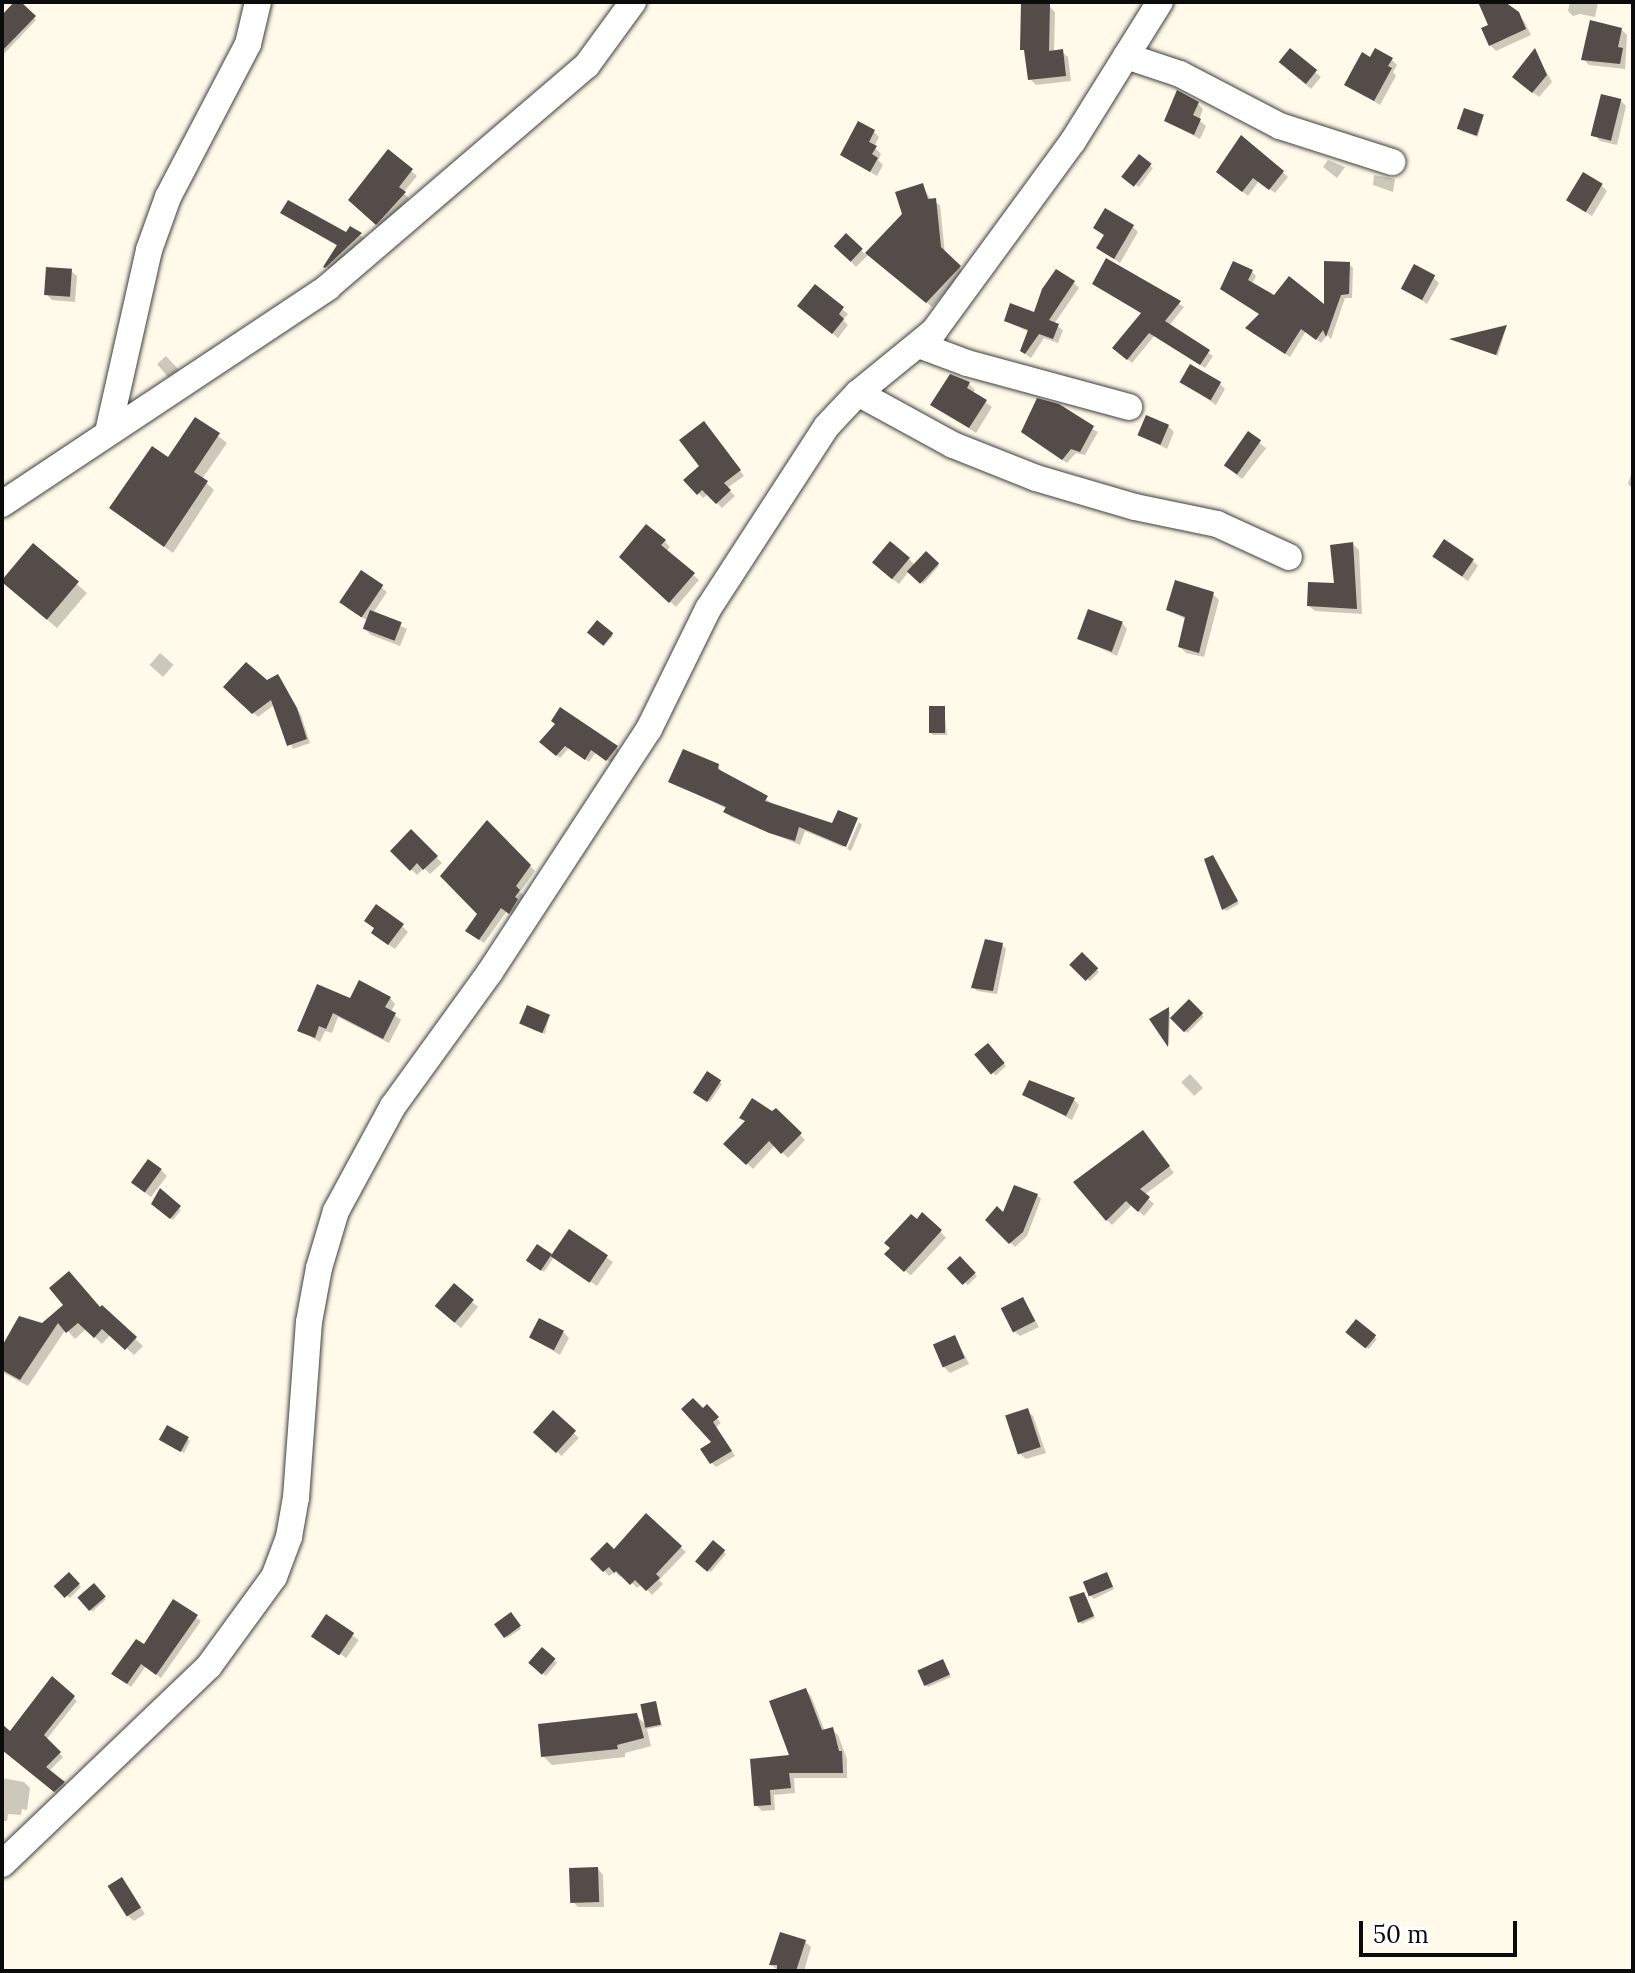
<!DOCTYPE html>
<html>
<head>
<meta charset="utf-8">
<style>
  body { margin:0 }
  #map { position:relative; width:1635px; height:1973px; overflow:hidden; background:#fffae9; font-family:Lora,serif }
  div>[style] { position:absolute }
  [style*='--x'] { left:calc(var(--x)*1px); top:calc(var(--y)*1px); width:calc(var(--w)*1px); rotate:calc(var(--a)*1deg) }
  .shadow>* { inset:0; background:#0003; transform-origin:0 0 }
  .building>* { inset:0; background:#544c48; transform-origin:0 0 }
  .roads { filter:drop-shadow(0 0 2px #3e3e3e) drop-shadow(0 0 2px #3e3e3e) }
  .street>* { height:26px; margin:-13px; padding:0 13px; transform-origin:13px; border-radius:13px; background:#fff }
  span { translate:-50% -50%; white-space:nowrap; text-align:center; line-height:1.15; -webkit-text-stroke:8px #fff; paint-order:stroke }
  .frame { position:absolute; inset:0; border:4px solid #0b0b0b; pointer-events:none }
  .scale { position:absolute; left:1359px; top:1921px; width:158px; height:36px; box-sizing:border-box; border:4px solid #0b0b0b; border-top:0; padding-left:10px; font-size:24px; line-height:28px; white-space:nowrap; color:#0b0b0b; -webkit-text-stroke:6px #fff; paint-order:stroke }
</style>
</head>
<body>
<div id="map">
  <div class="shadow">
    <div style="clip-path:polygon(1023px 2px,1042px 2px,1042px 6px,1049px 6px,1055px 12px,1054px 53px,1062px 52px,1068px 57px,1071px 81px,1036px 85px,1030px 79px,1027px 53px,1022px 49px)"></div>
    <div style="clip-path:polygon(1480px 2px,1502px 2px,1524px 21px,1531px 35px,1496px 51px,1490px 45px,1491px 26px)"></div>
    <div style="clip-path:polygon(1570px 2px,1598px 2px,1595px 17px,1580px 14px,1573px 16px,1568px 11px)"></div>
    <div style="clip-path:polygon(20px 4px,36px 20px,3px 55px,2px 17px)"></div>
    <div style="clip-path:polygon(1621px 29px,1627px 35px,1625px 69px,1589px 65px,1583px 59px)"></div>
    <div style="clip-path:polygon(1535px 52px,1552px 82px,1539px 97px,1521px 83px)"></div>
    <div style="clip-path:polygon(1391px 59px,1397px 65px,1393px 72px,1396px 76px,1380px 105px,1347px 85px)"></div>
    <div style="clip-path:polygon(1286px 68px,1315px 72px,1321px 77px,1311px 89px)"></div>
    <div style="clip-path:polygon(1620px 100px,1626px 106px,1617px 145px,1600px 141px,1595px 135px)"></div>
    <div style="clip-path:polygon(1197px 103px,1203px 109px,1199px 120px,1206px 126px,1200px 139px,1166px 121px)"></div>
    <div style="clip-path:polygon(1483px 117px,1478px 137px,1461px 131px)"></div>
    <div style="clip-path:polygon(874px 132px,879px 137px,874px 147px,881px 154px,878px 160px,883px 165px,877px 176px,842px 155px)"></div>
    <div style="clip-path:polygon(389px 152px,417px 176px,403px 193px,409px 198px,382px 229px,351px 200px)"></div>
    <div style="clip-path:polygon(1139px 157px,1153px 168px,1139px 187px,1127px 179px)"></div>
    <div style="clip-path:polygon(1328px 160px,1345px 167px,1337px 178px,1323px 167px)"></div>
    <div style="clip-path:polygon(1283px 172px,1288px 177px,1275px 193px,1259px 181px,1248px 196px,1224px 177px)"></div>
    <div style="clip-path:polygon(1374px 175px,1395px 179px,1393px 192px,1373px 185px)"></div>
    <div style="clip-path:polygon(922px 185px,931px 200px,940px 205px,945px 254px,964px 272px,932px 307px,869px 254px,856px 267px,836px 246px,846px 236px,866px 255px,905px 214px)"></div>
    <div style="clip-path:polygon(1602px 186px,1607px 191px,1592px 216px,1575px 205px)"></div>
    <div style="clip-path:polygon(283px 213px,347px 235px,351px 229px,365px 239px,331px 271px,325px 266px,339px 247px)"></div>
    <div style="clip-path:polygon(1133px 227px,1138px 232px,1120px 263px,1104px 252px,1106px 236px,1096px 228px)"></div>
    <div style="clip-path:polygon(1107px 261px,1184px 307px,1169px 326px,1213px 356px,1205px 368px,1155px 335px,1132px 363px,1119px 352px,1143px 314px,1095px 284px)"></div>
    <div style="clip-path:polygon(1349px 264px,1353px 268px,1352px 298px,1345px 298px,1331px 339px,1327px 335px,1321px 343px,1306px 331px,1290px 357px,1251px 332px,1261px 314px,1227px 293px,1252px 272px,1256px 276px,1252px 284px,1275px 298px,1326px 308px)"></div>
    <div style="clip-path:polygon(71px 271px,77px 276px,75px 302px,52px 300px,46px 294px)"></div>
    <div style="clip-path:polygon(1433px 277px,1439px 283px,1427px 304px,1403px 288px)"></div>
    <div style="clip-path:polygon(1074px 283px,1079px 288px,1054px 324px,1063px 330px,1058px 343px,1044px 338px,1031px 358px,1028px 356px,1023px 351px,1029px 332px,1006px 321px,1035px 314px)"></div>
    <div style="clip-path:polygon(815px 286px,848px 314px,843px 320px,848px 325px,838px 338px,804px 310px)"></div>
    <div style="clip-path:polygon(1506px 327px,1498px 356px,1453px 340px)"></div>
    <div style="clip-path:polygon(166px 356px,179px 370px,168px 377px,157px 364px)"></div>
    <div style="clip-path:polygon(950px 376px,969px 384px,975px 390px,973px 393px,992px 407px,976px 433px,933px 405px)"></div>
    <div style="clip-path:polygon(1182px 382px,1220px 384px,1225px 389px,1216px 405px)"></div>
    <div style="clip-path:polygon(1038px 401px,1098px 432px,1085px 455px,1076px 453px,1067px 463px,1028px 436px)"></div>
    <div style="clip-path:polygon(196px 419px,227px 443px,202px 479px,214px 490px,173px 553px,112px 508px,168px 459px)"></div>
    <div style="clip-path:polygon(1168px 426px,1174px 432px,1167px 449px,1140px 434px)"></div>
    <div style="clip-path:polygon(708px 428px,744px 476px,727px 488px,735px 496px,722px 508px,708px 494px,703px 498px,686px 480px,701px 466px)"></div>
    <div style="left:1248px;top:434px;width:23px;height:39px;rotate:38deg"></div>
    <div style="clip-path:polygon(1633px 468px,1633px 489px,1628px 484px)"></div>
    <div style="clip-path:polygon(664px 541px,670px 547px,666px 552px,699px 580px,676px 607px,627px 562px)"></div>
    <div style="clip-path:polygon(1353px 544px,1359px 550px,1362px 614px,1315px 611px,1309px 606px,1336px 585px)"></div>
    <div style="clip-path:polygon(33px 546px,87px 593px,57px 628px,15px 592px)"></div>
    <div style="clip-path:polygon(926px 553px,939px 566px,923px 584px,909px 571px,899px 584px,880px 569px,909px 559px,915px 565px)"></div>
    <div style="clip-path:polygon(1440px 561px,1473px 561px,1478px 566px,1468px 581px)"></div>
    <div style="clip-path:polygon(381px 587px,387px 592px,373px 613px,407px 629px,400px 646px,371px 635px,365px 629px,368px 621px,347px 608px)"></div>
    <div style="clip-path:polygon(1213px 594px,1219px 600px,1204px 657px,1186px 653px,1180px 647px,1187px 620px,1168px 610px)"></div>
    <div style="left:597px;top:622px;width:21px;height:13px;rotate:41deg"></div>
    <div style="clip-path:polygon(1122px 623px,1127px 629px,1117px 656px,1079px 638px)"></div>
    <div style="left:160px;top:653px;width:18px;height:16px;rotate:41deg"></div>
    <div style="clip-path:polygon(278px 677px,301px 715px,310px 743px,293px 749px,274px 705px,258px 717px,225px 687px,267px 683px)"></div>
    <div style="clip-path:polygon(944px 708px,947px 735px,933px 735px,931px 733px)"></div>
    <div style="clip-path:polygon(542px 742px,616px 747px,620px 751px,611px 763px,596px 752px,589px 762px,569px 748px,560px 758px)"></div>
    <div style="clip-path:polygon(718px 766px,723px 774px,772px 803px,833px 826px,855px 820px,843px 847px,805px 831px,800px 845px,731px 817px,725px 812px,727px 809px,671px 781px)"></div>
    <div style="clip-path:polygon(859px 822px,862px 825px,851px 851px,847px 849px)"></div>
    <div style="clip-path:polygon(487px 823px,535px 871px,520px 892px,524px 896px,519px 902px,522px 906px,514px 917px,507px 911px,484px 943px,472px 935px,479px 914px)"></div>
    <div style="clip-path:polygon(411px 832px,442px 863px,430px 874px,424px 868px,417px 875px,393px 851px)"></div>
    <div style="clip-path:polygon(1215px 860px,1239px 904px,1226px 911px,1224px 909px)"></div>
    <div style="clip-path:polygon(402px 926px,408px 932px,395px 949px,379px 938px,376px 929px)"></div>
    <div style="clip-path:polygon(1002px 945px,1006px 949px,997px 994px,977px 991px,973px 987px)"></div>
    <div style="left:1082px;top:955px;width:24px;height:13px;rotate:45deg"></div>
    <div style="clip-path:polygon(390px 998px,395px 1004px,391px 1012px,401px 1020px,389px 1043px,338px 1017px,332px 1033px,325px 1031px,320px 1042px,300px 1030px,351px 1000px)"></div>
    <div style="left:1189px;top:1002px;width:21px;height:23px;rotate:45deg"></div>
    <div style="clip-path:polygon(1168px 1010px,1170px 1012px,1169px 1046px,1152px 1020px)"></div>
    <div style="clip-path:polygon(549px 1016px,545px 1034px,524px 1025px)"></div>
    <div style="left:988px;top:1046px;width:27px;height:14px;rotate:48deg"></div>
    <div style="clip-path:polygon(708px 1074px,722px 1084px,710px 1102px,699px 1095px)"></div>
    <div style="left:1190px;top:1074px;width:19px;height:12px;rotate:47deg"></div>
    <div style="clip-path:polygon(1024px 1095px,1074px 1100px,1079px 1105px,1072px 1120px)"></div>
    <div style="clip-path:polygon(776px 1110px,805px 1140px,788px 1158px,775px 1145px,753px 1169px,726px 1144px,747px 1122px)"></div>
    <div style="clip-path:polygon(1148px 1138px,1174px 1173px,1144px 1195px,1154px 1204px,1144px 1216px,1132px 1205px,1112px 1225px,1107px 1220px)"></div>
    <div style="clip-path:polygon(161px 1170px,167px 1176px,151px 1197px,139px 1188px)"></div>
    <div style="clip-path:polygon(160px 1191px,181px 1210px,173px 1220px,154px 1204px)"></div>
    <div style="clip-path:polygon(1037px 1195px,1041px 1199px,1027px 1236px,1015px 1247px,988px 1220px,1004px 1216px)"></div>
    <div style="left:922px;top:1215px;width:33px;height:52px;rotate:43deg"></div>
    <div style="clip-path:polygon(569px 1232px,613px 1262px,597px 1286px,554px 1257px,544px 1272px,529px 1261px,538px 1247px,553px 1258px)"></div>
    <div style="left:960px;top:1259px;width:24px;height:13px;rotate:45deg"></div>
    <div style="clip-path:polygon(454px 1286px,478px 1307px,461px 1328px,442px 1312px)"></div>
    <div style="clip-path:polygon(1023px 1299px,1039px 1327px,1020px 1336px,1014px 1331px)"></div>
    <div style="clip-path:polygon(102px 1308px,143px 1346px,134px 1355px,111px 1334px,102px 1344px,86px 1329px,75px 1339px,66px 1329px,28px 1386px,2px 1372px,2px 1350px,42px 1326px)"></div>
    <div style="left:1356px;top:1322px;width:27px;height:13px;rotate:39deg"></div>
    <div style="clip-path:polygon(563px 1332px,569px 1338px,560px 1355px,531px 1338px)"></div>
    <div style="clip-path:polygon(955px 1337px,969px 1364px,950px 1373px,944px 1367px)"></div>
    <div style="clip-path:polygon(707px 1407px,721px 1423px,716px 1427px,735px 1456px,716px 1467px,711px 1462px,715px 1442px,703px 1411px)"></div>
    <div style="clip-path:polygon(1027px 1410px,1033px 1416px,1046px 1453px,1026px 1459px,1020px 1454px)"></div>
    <div style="left:553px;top:1413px;width:36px;height:25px;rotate:44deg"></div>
    <div style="clip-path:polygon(188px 1439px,190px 1441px,184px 1453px,163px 1441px)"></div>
    <div style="clip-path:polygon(646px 1515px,686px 1552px,659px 1580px,663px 1584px,652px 1595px,642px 1584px,637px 1588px,623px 1574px,620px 1577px,615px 1572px,609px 1576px,593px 1559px,614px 1552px)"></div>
    <div style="left:713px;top:1543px;width:17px;height:24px;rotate:40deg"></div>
    <div style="clip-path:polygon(1107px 1574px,1114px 1589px,1094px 1599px,1091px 1596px)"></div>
    <div style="left:69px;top:1575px;width:17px;height:16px;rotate:45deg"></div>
    <div style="left:94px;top:1586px;width:18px;height:18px;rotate:49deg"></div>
    <div style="clip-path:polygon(1086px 1596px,1095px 1618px,1082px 1624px,1080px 1622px)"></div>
    <div style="clip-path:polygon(174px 1602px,201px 1621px,161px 1678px,146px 1666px,131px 1687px,118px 1677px,145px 1647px)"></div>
    <div style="left:326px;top:1617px;width:40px;height:22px;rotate:35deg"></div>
    <div style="clip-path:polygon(513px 1617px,521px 1629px,507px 1638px,504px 1636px)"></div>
    <div style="left:542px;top:1650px;width:20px;height:17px;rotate:41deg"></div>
    <div style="clip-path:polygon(943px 1661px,951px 1677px,928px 1687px,925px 1684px)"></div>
    <div style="clip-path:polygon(52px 1679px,77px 1701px,46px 1740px,63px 1757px,49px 1771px,67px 1786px,58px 1795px,2px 1746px,2px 1729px,10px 1734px)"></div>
    <div style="clip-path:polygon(806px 1690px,811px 1696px,825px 1731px,832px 1730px,838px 1735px,847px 1759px,847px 1778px,794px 1778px,795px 1793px,774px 1795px,775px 1810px,762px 1811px,756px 1805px,792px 1757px)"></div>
    <div style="clip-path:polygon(655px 1703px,662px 1726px,647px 1729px,651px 1746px,625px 1753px,625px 1757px,552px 1765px,543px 1756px,637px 1716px,646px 1725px)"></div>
    <div style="clip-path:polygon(2px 1778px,24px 1782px,30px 1788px,27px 1810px,22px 1809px,21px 1815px,8px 1814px,7px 1821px,2px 1821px)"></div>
    <div style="clip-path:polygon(598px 1869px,603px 1875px,604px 1907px,578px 1907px,572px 1901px)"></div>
    <div style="clip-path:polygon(122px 1879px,145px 1914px,134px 1921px,128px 1916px)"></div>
    <div style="clip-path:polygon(805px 1942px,811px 1947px,804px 1971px,779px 1971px,771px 1965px)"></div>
  </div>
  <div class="building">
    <div style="clip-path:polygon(14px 2px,21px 2px,36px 16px,2px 51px,2px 15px)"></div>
    <div style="clip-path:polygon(1021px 2px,1050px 4px,1049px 51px,1063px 49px,1066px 76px,1028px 80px,1024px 50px,1020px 50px)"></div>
    <div style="clip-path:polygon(1478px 2px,1505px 2px,1519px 12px,1526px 29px,1489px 46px,1481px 28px,1488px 25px)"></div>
    <div style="clip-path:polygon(1590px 20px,1622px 28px,1618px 47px,1623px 48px,1620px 64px,1581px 60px)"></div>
    <div style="left:1290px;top:48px;width:35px;height:18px;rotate:39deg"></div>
    <div style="clip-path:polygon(1375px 48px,1393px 58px,1388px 66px,1392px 68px,1374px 101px,1344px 85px,1362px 52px,1370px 57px)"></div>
    <div style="clip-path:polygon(1535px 48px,1547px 75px,1532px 93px,1512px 77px)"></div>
    <div style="clip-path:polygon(1177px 90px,1199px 102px,1193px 115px,1201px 119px,1194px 135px,1164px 121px)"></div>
    <div style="left:1601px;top:94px;width:21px;height:43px;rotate:14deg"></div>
    <div style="left:1464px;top:108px;width:21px;height:22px;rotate:19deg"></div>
    <div style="clip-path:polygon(858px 121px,875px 130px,869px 142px,877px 146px,872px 154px,878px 158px,870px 172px,840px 155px)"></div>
    <div style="clip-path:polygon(1241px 135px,1284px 171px,1269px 190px,1253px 178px,1242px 192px,1216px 172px)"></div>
    <div style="clip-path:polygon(388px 149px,413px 169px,399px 187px,406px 192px,376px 225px,348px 200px)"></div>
    <div style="left:1139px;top:154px;width:16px;height:29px;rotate:38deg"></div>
    <div style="left:1583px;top:172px;width:23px;height:33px;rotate:31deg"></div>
    <div style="clip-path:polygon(923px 183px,928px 199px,936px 198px,941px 247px,961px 266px,926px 303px,865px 253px,902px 214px,895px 192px)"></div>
    <div style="clip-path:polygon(288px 200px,346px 232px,350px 226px,362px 233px,325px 268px,323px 267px,337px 245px,280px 213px)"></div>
    <div style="clip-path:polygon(1105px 208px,1134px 225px,1114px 259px,1096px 248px,1104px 235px,1093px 228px)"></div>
    <div style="left:846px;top:233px;width:23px;height:18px;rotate:43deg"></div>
    <div style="clip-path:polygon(1106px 258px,1181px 301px,1165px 321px,1210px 350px,1200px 365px,1149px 333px,1127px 360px,1112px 348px,1141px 313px,1092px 284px)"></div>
    <div style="clip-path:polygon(1233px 261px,1253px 270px,1248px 280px,1274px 295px,1289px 276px,1324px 304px,1324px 261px,1350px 262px,1349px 294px,1341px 295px,1326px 337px,1323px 330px,1316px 340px,1301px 329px,1285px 354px,1245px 328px,1259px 314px,1220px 289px)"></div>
    <div style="left:1414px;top:264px;width:24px;height:28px;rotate:28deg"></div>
    <div style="left:46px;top:267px;width:26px;height:28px;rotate:4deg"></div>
    <div style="clip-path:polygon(1056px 269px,1075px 281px,1049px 320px,1059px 324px,1053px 339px,1039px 334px,1025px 354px,1020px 351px,1028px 330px,1004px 321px,1010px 303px,1034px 312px,1042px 289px)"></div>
    <div style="clip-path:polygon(815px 284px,844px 307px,839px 314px,844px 319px,832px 334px,797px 306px)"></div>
    <div style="clip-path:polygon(1507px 325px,1496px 355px,1449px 339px)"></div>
    <div style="left:1190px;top:364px;width:36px;height:21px;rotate:30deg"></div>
    <div style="clip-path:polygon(950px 374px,970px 382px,967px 388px,987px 400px,969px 428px,930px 405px)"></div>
    <div style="clip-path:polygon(1037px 398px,1059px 404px,1094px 426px,1080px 452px,1071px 449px,1062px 460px,1021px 432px)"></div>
    <div style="left:1146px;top:415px;width:25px;height:22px;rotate:23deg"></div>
    <div style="clip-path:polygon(195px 417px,220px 433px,194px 472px,208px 481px,164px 547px,109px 508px,152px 446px,168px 457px)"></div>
    <div style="clip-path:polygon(704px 421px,741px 470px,724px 483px,731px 490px,716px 504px,702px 490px,697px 495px,683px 480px,699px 466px,679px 440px)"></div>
    <div style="left:1248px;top:431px;width:16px;height:42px;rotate:35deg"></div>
    <div style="clip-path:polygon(646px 524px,666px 540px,661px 545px,695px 573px,669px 603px,619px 557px)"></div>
    <div style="left:1444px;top:539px;width:36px;height:21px;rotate:34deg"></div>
    <div style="left:890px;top:541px;width:26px;height:28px;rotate:40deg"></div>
    <div style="clip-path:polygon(1353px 542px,1357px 609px,1307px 606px,1308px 582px,1334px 583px,1330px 545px)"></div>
    <div style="left:33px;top:543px;width:60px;height:50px;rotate:40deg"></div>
    <div style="left:926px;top:551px;width:18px;height:28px;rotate:43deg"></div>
    <div style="left:361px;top:570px;width:27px;height:39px;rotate:34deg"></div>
    <div style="clip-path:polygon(1175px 580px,1214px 592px,1199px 653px,1178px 647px,1185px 617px,1166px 610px)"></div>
    <div style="left:1088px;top:609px;width:37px;height:32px;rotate:20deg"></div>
    <div style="left:370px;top:610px;width:34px;height:20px;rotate:21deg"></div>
    <div style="left:597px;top:620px;width:21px;height:16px;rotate:39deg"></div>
    <div style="clip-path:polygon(246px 662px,267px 680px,278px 674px,297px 708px,307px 739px,287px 746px,271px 700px,252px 714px,223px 687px)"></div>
    <div style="left:945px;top:706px;width:27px;height:16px;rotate:90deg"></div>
    <div style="clip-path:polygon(560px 707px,618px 746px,606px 761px,591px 750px,585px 760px,565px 746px,556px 756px,539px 742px,555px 724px,551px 721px)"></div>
    <div style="clip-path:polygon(683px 749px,719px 764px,718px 769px,768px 796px,765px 801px,832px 823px,838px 810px,858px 818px,846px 847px,799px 827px,795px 841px,769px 833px,723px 812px,726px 807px,668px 782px)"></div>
    <div style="clip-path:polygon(487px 820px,531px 865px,516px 886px,520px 890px,515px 897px,518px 899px,509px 914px,501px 908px,479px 940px,465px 931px,477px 914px,440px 876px)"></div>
    <div style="clip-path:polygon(411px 829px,438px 856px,423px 870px,417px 863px,410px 871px,390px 851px)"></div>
    <div style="clip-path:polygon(1213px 855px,1238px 901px,1222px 910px,1204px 859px)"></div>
    <div style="clip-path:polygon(376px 904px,404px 924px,388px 945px,371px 933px,374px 928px,364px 921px)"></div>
    <div style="clip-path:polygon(985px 939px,1003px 943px,993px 991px,971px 988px)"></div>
    <div style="left:1082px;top:952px;width:23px;height:18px;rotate:45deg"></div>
    <div style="clip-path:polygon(359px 980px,391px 997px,385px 1007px,396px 1013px,383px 1039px,333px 1013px,326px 1029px,319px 1026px,315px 1038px,297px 1031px,317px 984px,350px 998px)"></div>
    <div style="left:1189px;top:999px;width:20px;height:27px;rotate:45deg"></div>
    <div style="left:527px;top:1005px;width:25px;height:20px;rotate:23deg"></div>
    <div style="clip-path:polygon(1169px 1007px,1168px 1047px,1149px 1019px)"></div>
    <div style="left:988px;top:1043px;width:26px;height:18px;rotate:50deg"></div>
    <div style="left:707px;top:1071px;width:17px;height:26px;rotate:33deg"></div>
    <div style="clip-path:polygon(1029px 1080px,1075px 1098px,1066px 1116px,1022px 1095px)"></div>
    <div style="clip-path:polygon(752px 1098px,772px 1111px,776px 1108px,802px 1133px,781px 1154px,769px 1141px,746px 1165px,723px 1144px,745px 1121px,739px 1118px)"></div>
    <div style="clip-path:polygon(1143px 1130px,1170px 1166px,1140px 1189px,1150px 1197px,1138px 1212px,1126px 1201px,1106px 1221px,1073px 1182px)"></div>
    <div style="left:148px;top:1159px;width:17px;height:29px;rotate:36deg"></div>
    <div style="clip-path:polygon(1014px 1185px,1038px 1194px,1023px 1232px,1009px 1244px,985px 1220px,997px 1206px,1003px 1212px)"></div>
    <div style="clip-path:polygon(160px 1188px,181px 1206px,170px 1219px,151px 1204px)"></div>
    <div style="clip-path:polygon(922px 1212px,942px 1230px,904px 1272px,884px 1254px,890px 1248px,884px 1243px,911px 1214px,917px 1219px)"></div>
    <div style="left:569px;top:1229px;width:47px;height:33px;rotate:34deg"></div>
    <div style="left:537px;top:1244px;width:18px;height:20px;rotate:34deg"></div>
    <div style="left:960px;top:1256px;width:23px;height:18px;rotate:47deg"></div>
    <div style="clip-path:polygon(69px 1271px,100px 1307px,102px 1305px,137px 1337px,125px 1350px,102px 1329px,94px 1338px,78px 1323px,66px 1333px,58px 1323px,20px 1380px,2px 1370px,2px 1346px,19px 1316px,42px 1323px,63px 1305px,49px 1288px)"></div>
    <div style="left:454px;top:1283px;width:26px;height:30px;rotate:40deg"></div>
    <div style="left:1023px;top:1297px;width:27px;height:25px;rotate:63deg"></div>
    <div style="left:539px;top:1318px;width:28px;height:22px;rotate:27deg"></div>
    <div style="left:1356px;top:1319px;width:26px;height:17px;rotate:39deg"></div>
    <div style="left:955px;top:1335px;width:25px;height:24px;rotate:67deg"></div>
    <div style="clip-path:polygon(693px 1398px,703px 1408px,707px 1404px,719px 1417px,713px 1422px,732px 1451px,710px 1464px,700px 1449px,711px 1442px,681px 1409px)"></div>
    <div style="left:1028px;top:1408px;width:41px;height:24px;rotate:72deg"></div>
    <div style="left:553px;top:1410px;width:31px;height:30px;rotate:42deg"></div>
    <div style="left:167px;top:1425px;width:25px;height:17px;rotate:29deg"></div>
    <div style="clip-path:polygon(646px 1513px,682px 1546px,656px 1574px,660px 1578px,646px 1591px,635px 1580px,630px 1585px,616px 1571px,614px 1573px,609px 1567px,603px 1572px,590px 1559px,607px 1542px,614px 1549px)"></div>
    <div style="left:713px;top:1540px;width:16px;height:28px;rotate:40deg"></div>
    <div style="left:69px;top:1572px;width:16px;height:21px;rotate:47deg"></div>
    <div style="left:1107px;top:1572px;width:16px;height:26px;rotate:68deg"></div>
    <div style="left:94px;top:1583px;width:18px;height:22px;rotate:49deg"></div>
    <div style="clip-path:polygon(1084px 1592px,1094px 1616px,1078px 1623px,1069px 1597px)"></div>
    <div style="clip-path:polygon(173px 1599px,198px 1615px,156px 1675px,141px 1664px,127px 1684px,111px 1674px,136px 1639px,144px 1644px)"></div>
    <div style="left:511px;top:1612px;width:17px;height:21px;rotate:54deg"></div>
    <div style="left:326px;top:1614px;width:34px;height:27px;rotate:34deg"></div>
    <div style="left:542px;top:1647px;width:18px;height:21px;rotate:41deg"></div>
    <div style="left:943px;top:1659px;width:17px;height:28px;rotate:66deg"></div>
    <div style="clip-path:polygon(52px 1676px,75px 1696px,44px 1735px,61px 1752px,46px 1767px,65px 1782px,54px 1792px,2px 1750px,2px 1724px,10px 1731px)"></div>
    <div style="clip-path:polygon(806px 1688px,822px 1730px,833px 1727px,839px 1751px,842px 1751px,843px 1773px,789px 1773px,791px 1788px,770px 1790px,771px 1805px,754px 1806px,750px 1759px,789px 1755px,769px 1701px)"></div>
    <div style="left:656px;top:1701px;width:24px;height:16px;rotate:78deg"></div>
    <div style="clip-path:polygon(637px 1713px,644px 1738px,617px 1745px,618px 1749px,541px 1757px,538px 1724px)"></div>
    <div style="left:598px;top:1867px;width:35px;height:29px;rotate:88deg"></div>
    <div style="left:122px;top:1877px;width:36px;height:17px;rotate:58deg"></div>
    <div style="clip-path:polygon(780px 1932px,806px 1940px,796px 1971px,777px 1971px,777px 1965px,769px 1965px)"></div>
  </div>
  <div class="roads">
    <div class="street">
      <div style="--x:1126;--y:56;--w:57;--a:18.4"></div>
      <div style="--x:1180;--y:74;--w:113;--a:27.5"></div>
      <div style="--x:1280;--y:126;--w:118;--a:17.8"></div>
      <div style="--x:919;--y:345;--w:51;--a:20.6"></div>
      <div style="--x:967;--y:363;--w:168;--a:15.2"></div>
      <div style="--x:858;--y:393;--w:108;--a:28.7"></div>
      <div style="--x:953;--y:445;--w:89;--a:21.7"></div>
      <div style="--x:1036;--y:478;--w:103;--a:16.3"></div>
      <div style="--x:1135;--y:507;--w:84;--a:11.7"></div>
      <div style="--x:1217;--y:524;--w:79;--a:24.6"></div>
      <div style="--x:108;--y:432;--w:187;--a:-77.3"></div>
      <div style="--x:149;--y:250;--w:56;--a:-70.3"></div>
      <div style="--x:168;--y:197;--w:173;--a:-62.4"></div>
      <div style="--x:248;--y:44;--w:43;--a:-76.6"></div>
      <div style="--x:2;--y:504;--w:392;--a:-33.6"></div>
      <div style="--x:328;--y:287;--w:341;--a:-40.6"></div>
      <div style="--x:587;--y:65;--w:78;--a:-53.9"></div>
      <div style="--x:2;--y:1864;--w:286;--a:-43.7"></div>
      <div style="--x:209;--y:1666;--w:110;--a:-53.9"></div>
      <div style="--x:274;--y:1577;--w:43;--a:-69.4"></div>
      <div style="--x:289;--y:1537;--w:40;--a:-80"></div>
      <div style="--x:296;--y:1498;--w:176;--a:-85.8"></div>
      <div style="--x:309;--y:1322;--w:55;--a:-79.5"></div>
      <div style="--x:319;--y:1268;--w:59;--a:-73.4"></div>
      <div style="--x:336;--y:1211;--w:119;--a:-61.5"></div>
      <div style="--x:393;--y:1106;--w:165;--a:-54.1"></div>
      <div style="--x:490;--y:972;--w:290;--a:-56.8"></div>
      <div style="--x:649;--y:729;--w:134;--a:-63.8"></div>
      <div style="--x:708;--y:609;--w:218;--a:-57"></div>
      <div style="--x:827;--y:426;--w:45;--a:-46.8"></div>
      <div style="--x:858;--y:393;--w:98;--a:-39.2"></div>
      <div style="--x:934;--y:331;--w:235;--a:-53.8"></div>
      <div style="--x:1073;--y:141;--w:164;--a:-58"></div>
    </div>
  </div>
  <div class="frame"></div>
  <div class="scale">50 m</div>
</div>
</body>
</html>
